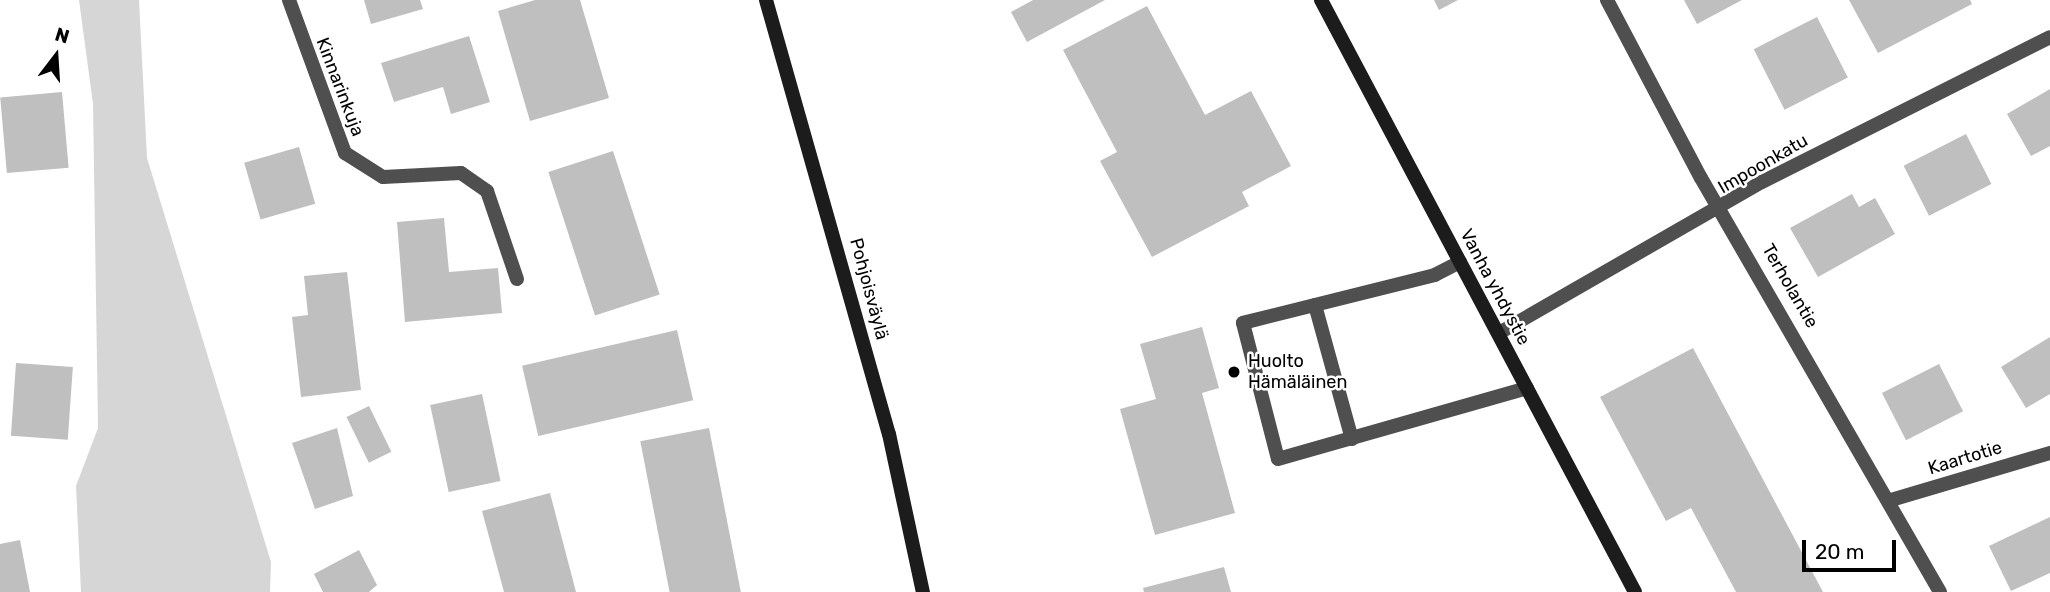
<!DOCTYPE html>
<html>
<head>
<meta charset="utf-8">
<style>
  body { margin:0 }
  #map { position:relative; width:2050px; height:592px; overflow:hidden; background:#fff; font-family:Rubik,sans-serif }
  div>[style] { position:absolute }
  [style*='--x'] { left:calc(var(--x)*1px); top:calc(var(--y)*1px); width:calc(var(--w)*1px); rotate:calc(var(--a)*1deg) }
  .green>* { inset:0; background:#d6d6d6 }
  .building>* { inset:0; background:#bfbfbf; transform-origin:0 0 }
  .lane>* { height:14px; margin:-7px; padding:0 7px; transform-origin:7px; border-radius:7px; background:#4f4f4f }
  .street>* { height:14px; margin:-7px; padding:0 7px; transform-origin:7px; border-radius:7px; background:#4f4f4f }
  .secondary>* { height:14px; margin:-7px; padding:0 7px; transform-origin:7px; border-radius:7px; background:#1c1c1c }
  .dots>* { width:19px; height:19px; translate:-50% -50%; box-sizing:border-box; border:4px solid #fff; border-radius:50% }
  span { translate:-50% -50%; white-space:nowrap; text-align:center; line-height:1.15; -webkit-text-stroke:5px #fff; paint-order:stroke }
  .street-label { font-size:18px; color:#000 }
  .poi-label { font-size:18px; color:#000 }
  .left { translate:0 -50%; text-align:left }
  .north { position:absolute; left:21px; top:21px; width:70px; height:70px; -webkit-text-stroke:5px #fff; paint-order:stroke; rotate:17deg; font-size:19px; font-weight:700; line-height:28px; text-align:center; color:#000 }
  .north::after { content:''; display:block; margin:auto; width:24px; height:32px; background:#000; clip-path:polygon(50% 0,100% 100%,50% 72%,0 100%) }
  .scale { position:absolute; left:1802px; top:540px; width:94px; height:32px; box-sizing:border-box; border:4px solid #000; border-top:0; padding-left:9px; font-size:21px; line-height:24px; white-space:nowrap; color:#000; -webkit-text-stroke:5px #fff; paint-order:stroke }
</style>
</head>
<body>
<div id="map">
  <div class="green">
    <div style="clip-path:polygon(79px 0,139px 0,147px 158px,271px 562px,270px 592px,81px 592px,76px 486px,98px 428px,93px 104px)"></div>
  </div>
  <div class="building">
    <div style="clip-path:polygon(364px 0,420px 0,423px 9px,371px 24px)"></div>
    <div style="clip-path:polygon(535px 0,580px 0,609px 98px,530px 121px,498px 11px)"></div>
    <div style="clip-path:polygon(1033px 0,1105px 0,1027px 42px,1011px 12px)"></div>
    <div style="clip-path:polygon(1434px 0,1458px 0,1439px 10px)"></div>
    <div style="clip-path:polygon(1684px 0,1742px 0,1697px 24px)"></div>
    <div style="clip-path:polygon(1849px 0,1970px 0,1972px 4px,1878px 53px)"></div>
    <div style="clip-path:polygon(1147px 6px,1205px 115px,1251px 91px,1291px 166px,1242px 192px,1249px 206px,1152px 257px,1100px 161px,1117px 152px,1063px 50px)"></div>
    <div style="left:1817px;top:17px;width:68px;height:71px;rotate:63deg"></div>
    <div style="clip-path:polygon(469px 36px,490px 102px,451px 114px,443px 87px,394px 102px,381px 63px)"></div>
    <div style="clip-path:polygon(2050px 89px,2050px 146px,2031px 156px,2007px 114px)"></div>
    <div style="left:62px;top:92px;width:76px;height:62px;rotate:85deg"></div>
    <div style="left:1966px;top:134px;width:56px;height:70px;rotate:63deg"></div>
    <div style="left:299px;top:147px;width:59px;height:57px;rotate:74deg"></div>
    <div style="left:613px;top:151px;width:151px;height:68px;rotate:72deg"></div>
    <div style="clip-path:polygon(1852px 194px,1859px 207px,1875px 198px,1895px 234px,1818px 277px,1790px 228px)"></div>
    <div style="clip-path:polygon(444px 218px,449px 272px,498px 268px,502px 313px,405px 322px,397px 222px)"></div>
    <div style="clip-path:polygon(347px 272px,361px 390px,301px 397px,292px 317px,308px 315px,304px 276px)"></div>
    <div style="clip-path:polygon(1202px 327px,1219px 388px,1202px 393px,1235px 513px,1155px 535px,1120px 409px,1156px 399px,1140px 344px)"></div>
    <div style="left:677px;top:330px;width:72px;height:159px;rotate:77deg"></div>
    <div style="clip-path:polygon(2050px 337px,2050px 394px,2026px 408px,2001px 367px)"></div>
    <div style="clip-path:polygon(1693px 348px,1823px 592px,1736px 592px,1691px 508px,1666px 521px,1600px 397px)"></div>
    <div style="left:16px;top:363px;width:57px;height:73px;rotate:4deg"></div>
    <div style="left:1939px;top:364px;width:53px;height:64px;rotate:63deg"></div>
    <div style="left:482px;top:394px;width:89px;height:53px;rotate:78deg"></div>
    <div style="left:369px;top:406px;width:51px;height:25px;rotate:64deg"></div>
    <div style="clip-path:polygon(337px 428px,353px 496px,315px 509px,292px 443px)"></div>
    <div style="left:709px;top:428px;width:167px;height:70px;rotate:79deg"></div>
    <div style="clip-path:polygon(550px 493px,576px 592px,504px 592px,482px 511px)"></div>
    <div style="clip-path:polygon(2050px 517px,2050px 573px,2011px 591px,1989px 546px)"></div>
    <div style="clip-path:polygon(20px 540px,30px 592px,0 592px,0 544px)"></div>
    <div style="clip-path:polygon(359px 550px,377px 585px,369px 592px,323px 592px,314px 574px)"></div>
    <div style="clip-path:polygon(1224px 567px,1231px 592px,1144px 592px,1143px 588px)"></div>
  </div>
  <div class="lane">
    <div style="--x:1460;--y:262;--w:28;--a:153"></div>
    <div style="--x:1435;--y:275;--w:198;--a:166"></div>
    <div style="--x:1243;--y:323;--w:140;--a:75.6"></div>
    <div style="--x:1278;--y:459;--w:259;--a:-15.9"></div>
    <div style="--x:1315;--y:305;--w:139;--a:74.6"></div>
  </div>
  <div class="street">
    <div style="--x:289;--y:0;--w:163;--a:69.9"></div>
    <div style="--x:345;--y:153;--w:45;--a:32.3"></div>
    <div style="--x:383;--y:177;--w:78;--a:-2.9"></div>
    <div style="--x:461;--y:173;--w:32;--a:35"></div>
    <div style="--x:487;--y:191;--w:93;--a:71.2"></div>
    <div style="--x:1607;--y:0;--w:201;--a:62.2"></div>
    <div style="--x:1701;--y:178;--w:478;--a:60"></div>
    <div style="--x:1499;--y:333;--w:303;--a:-29.9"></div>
    <div style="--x:1762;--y:182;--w:322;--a:-26.7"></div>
    <div style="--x:1891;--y:500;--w:166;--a:-16.5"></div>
  </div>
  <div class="secondary">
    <div style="--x:766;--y:0;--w:451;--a:74.2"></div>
    <div style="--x:889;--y:434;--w:162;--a:77.9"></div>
    <div style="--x:1321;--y:0;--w:670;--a:62.06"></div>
  </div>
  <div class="dots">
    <div style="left:1234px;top:372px;background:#000"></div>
  </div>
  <div class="street-label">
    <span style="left:340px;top:87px;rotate:69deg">Kinnarinkuja</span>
    <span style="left:1763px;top:164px;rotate:-30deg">Impoonkatu</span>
    <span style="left:1790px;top:286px;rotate:60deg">Terholantie</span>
    <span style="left:1495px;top:287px;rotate:62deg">Vanha yhdystie</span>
    <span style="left:869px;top:289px;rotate:75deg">Pohjoisväylä</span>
    <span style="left:1965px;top:458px;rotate:-17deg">Kaartotie</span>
  </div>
  <div class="poi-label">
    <span class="left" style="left:1248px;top:372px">Huolto<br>Hämäläinen</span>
  </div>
  <div class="north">N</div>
  <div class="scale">20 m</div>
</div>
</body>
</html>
